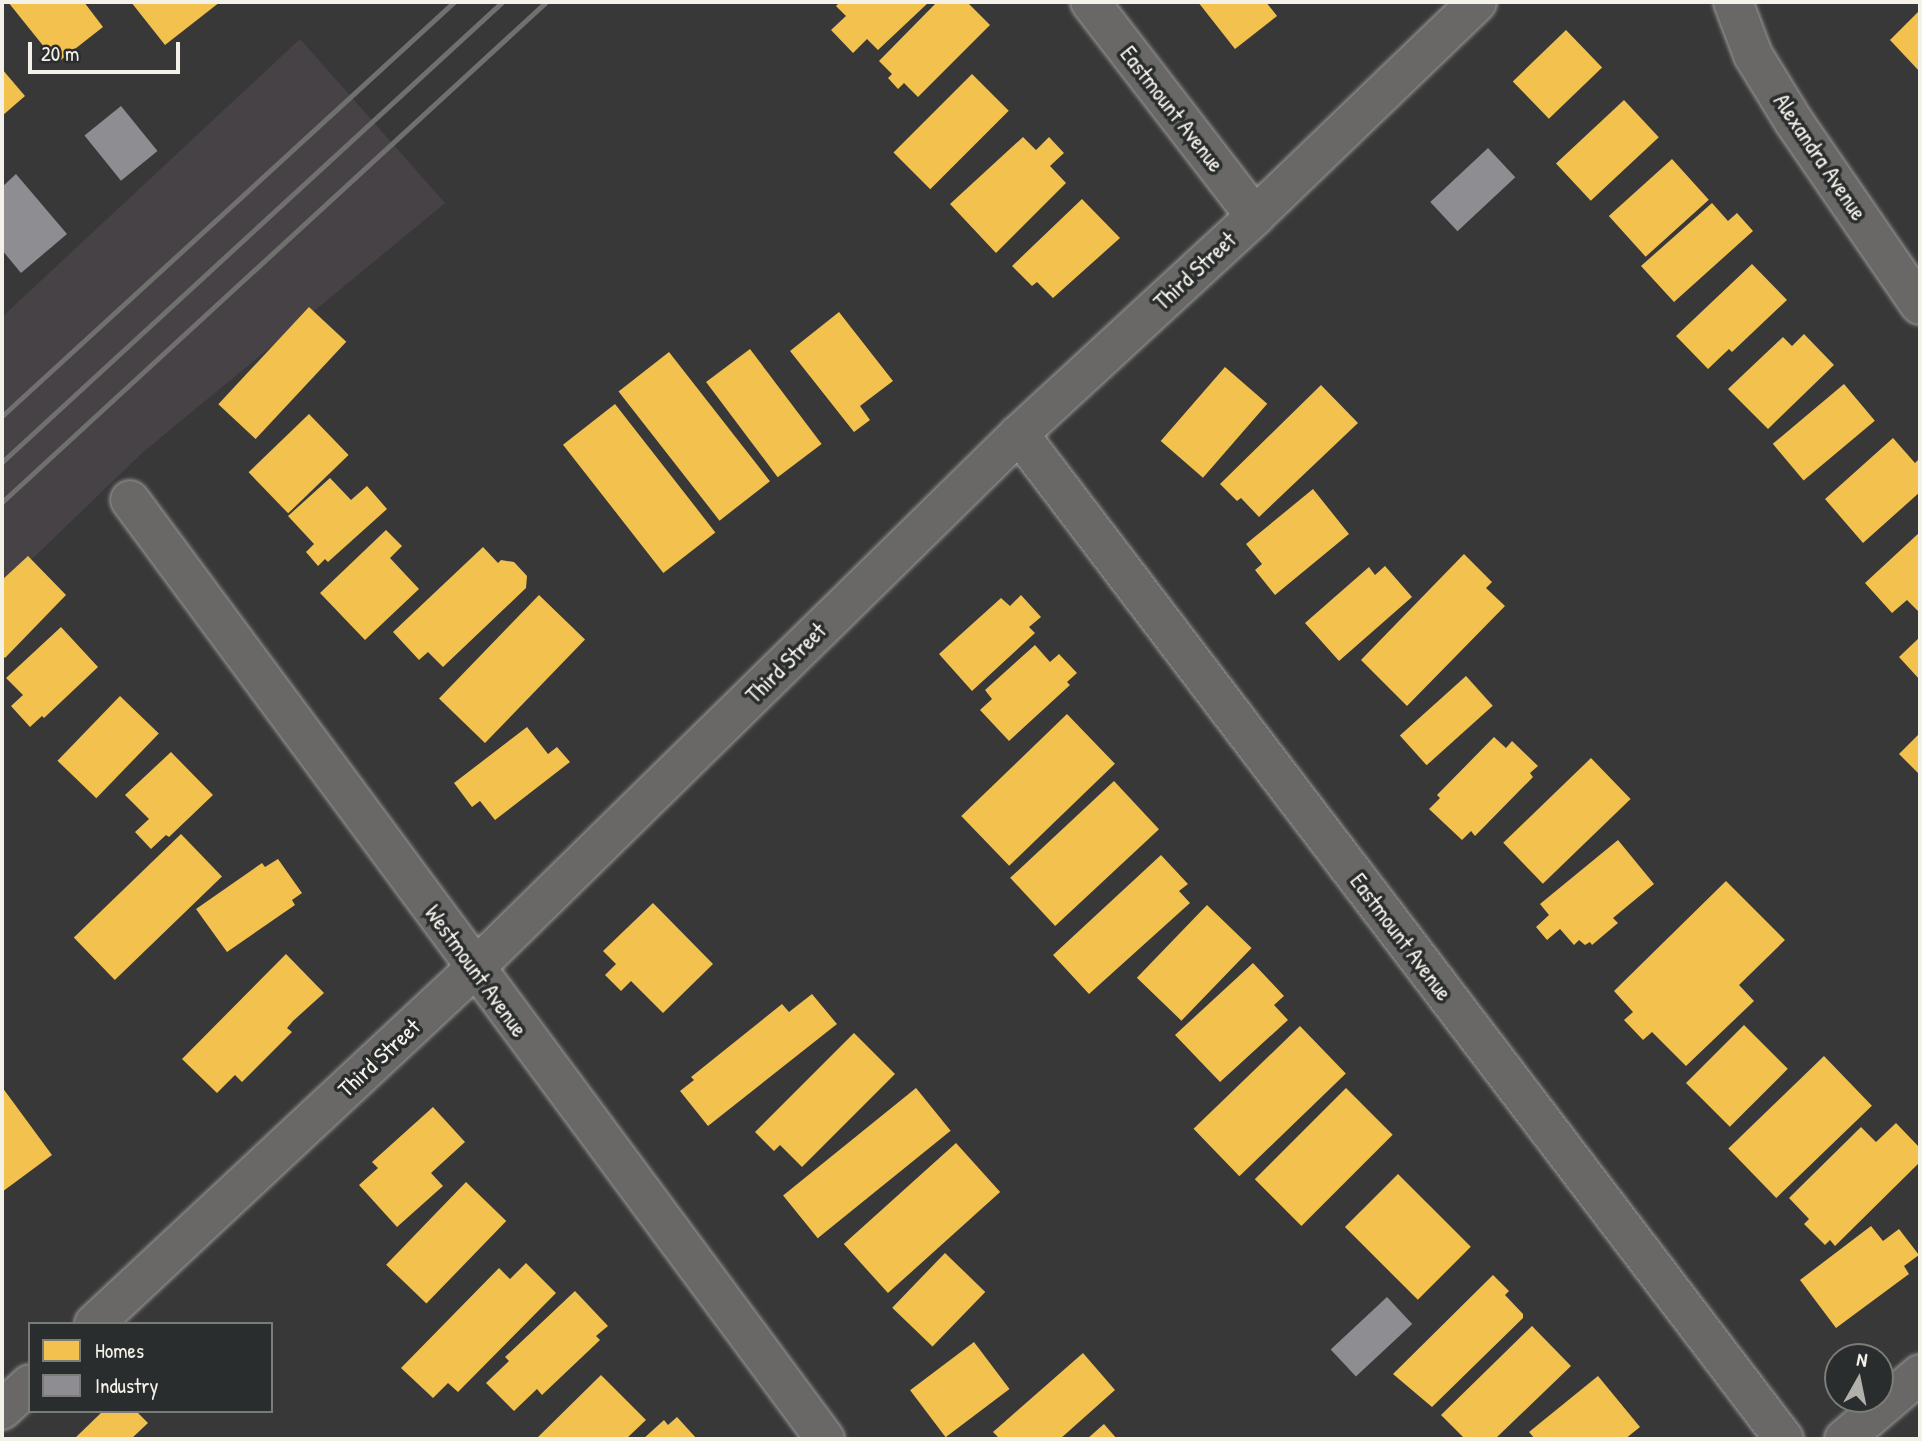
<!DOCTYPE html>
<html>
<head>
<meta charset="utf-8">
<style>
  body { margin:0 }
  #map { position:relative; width:1922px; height:1441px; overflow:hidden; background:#383839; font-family:"Patrick Hand",sans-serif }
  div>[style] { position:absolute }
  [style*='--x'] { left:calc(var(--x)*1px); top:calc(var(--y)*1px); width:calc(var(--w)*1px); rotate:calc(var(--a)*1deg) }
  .built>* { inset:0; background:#474246 }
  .homes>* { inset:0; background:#f2c14e; transform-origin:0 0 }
  .industry>* { inset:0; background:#8d8d92; transform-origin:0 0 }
  .roads { filter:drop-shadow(0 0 2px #9d9d9b) drop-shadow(0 0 2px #9d9d9b) }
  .street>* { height:38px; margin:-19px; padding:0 19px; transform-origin:19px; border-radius:19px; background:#696866 }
  .rail>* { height:5px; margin:-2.5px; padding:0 2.5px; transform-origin:2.5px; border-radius:2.5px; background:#70706f }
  span { translate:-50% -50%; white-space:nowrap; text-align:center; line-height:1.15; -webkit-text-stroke:7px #2a2d2e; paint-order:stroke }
  .street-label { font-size:23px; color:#f4f1e8 }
  .frame { position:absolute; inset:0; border:4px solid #f4f1e8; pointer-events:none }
  .legend { position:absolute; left:28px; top:1322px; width:245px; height:91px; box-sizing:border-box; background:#2a2d2e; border:2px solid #7b7b78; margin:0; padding:9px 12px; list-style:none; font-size:21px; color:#f4f1e8 }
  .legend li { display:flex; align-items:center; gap:14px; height:35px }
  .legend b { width:35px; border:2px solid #7b7b78 }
  .north { position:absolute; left:1824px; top:1343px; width:70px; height:70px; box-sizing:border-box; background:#2a2d2e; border:2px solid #7b7b78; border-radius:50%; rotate:9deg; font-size:19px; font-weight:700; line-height:28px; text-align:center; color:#f4f1e8 }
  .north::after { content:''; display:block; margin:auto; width:24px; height:32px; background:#b2b0ab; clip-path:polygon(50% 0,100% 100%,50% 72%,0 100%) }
  .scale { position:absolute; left:28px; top:42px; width:152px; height:32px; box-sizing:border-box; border:4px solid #f4f1e8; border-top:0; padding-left:9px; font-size:21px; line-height:24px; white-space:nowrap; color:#f4f1e8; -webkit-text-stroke:5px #2a2d2e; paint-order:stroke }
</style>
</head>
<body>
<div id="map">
  <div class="built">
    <div style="clip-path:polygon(300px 39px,445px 203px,142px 453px,2px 588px,2px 317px)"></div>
  </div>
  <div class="homes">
    <div style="clip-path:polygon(8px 2px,84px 2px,103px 27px,57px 63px)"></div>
    <div style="clip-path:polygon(131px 2px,220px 2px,165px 45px)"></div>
    <div style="clip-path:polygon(840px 2px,929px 2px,878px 50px,867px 39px,853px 53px,831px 30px,846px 16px,836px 6px)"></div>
    <div style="clip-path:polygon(937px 2px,967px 2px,990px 25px,918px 97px,904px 83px,898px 89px,888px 78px,892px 74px,879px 61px)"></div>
    <div style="clip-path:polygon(1198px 2px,1266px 2px,1277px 16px,1235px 49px)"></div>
    <div style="clip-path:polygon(1920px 10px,1920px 72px,1890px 40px)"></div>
    <div style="left:1566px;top:30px;width:52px;height:74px;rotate:46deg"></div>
    <div style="clip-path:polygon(2px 69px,25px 96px,2px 116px)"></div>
    <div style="left:972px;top:74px;width:52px;height:111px;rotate:45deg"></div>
    <div style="left:1624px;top:100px;width:51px;height:93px;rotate:47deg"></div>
    <div style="clip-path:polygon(1023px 137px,1036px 150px,1049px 137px,1064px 153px,1050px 166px,1066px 183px,996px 253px,950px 204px)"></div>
    <div style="left:1672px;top:159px;width:55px;height:85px;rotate:48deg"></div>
    <div style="clip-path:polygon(1082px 199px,1120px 238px,1053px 298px,1037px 282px,1032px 286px,1012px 266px)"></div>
    <div style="clip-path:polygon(1712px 203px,1728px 221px,1737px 213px,1753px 231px,1674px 302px,1641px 266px)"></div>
    <div style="clip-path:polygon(1752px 264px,1787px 300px,1732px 352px,1729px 349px,1708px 369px,1676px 336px)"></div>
    <div style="left:309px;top:307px;width:51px;height:133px;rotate:43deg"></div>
    <div style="clip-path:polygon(839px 312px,893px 381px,860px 406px,870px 420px,854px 432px,790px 351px)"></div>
    <div style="clip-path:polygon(1804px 334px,1834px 365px,1768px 429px,1728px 389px,1783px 337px,1792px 346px)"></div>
    <div style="left:750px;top:349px;width:119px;height:55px;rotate:53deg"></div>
    <div style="left:669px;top:352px;width:164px;height:64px;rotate:52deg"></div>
    <div style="left:1225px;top:367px;width:56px;height:98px;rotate:41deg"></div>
    <div style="left:1844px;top:384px;width:48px;height:93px;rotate:50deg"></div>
    <div style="clip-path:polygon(1321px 385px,1358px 423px,1259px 517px,1241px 498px,1237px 501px,1220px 484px)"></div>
    <div style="left:615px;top:404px;width:163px;height:66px;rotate:52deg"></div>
    <div style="left:309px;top:414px;width:57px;height:84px;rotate:46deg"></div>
    <div style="clip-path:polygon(1893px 438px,1915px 463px,1920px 458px,1920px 492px,1863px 543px,1825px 499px)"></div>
    <div style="clip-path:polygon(330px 478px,351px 500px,367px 486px,387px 509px,328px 562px,325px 559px,318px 566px,306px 552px,314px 544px,288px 516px)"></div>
    <div style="clip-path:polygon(1313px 489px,1349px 534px,1275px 595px,1255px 570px,1262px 564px,1246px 544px)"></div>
    <div style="clip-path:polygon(386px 530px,402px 546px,390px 558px,419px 589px,365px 640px,320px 593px)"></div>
    <div style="clip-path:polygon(1920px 532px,1920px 613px,1907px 600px,1892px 613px,1865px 583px)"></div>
    <div style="clip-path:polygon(483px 547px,498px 563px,501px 560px,514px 562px,527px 576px,526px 588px,443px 667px,428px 652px,419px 660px,393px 632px)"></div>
    <div style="clip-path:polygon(1464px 554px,1492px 582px,1486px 588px,1505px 606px,1407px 706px,1361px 660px)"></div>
    <div style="clip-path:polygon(28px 556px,66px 595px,5px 658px,2px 655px,2px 580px)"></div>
    <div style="clip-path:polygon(1385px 566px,1412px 597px,1339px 661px,1305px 623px,1369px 567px,1375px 575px)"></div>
    <div style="left:539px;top:595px;width:64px;height:144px;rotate:44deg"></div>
    <div style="clip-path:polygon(1021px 595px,1041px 617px,1029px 627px,1035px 633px,972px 691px,939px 654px,1001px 598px,1010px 606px)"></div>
    <div style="clip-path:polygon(61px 627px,98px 667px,44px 718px,42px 716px,30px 727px,11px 706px,23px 695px,6px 678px)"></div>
    <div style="clip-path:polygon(1920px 637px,1920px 680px,1899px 657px)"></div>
    <div style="clip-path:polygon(1035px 645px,1050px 662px,1059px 654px,1077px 673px,1067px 682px,1070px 685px,1009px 741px,980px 710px,992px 699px,985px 690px)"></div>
    <div style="left:1466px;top:676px;width:40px;height:89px;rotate:48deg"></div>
    <div style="left:120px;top:696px;width:54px;height:90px;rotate:44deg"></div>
    <div style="left:1067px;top:714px;width:69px;height:147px;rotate:46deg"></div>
    <div style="clip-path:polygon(527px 727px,548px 754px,557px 747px,570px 762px,495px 820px,480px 801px,472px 807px,454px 783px)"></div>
    <div style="clip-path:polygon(1920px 733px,1920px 775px,1899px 754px)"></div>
    <div style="clip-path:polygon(1494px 737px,1506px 748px,1512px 741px,1538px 766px,1530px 773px,1533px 777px,1475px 836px,1471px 831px,1462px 840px,1429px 809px,1440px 798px,1437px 795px)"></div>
    <div style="clip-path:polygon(171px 752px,213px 795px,169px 837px,166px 835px,151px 849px,135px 832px,149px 819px,125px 795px)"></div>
    <div style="left:1591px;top:758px;width:57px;height:122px;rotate:46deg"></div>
    <div style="left:1114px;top:781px;width:66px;height:142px;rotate:47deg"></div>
    <div style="left:181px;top:834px;width:59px;height:149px;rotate:46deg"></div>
    <div style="clip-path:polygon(1618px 840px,1654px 884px,1613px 918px,1618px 923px,1592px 945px,1590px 942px,1585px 945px,1579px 940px,1574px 945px,1560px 929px,1547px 940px,1536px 927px,1549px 915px,1540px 904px)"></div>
    <div style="clip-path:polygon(1161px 855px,1188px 884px,1179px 891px,1190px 903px,1089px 994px,1053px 955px)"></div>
    <div style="clip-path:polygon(278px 859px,302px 893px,292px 900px,295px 905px,227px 952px,196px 909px,262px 863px,265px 867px)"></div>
    <div style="clip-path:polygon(1726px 881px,1785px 940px,1739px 985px,1754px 1001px,1686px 1066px,1652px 1032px,1643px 1040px,1624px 1020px,1633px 1012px,1614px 991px)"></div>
    <div style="clip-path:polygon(653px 903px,713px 964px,663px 1013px,631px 981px,621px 991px,605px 975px,616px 964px,603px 951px)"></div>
    <div style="left:1207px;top:905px;width:62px;height:101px;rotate:44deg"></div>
    <div style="clip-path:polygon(286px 954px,324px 993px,293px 1021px,287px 1028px,292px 1032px,242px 1082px,235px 1075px,217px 1093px,182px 1059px)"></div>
    <div style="clip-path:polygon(1253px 963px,1284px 996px,1274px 1005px,1288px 1020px,1220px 1082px,1175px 1035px)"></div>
    <div style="clip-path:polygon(812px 994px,837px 1024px,708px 1126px,680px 1091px,694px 1080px,691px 1077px,782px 1004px,789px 1012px)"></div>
    <div style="left:1744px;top:1025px;width:62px;height:82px;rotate:45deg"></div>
    <div style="left:1300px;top:1026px;width:66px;height:148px;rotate:46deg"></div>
    <div style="clip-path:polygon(854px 1033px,895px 1074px,802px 1167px,780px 1145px,774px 1151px,755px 1132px)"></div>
    <div style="left:1824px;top:1056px;width:69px;height:133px;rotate:46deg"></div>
    <div style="clip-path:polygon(2px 1087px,52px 1155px,2px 1192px)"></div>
    <div style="left:916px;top:1088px;width:55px;height:171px;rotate:51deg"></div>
    <div style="left:1346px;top:1088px;width:66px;height:129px;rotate:45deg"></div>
    <div style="clip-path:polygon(433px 1107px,465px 1142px,431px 1173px,443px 1186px,397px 1227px,359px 1185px,378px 1168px,372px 1162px)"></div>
    <div style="clip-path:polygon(1896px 1123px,1920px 1148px,1920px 1162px,1835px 1246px,1830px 1240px,1825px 1245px,1804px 1224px,1809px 1219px,1789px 1198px,1861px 1127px,1876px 1142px)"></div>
    <div style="left:956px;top:1143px;width:66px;height:151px;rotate:48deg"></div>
    <div style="left:1398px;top:1174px;width:103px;height:75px;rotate:45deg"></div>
    <div style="left:466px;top:1182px;width:56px;height:115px;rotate:44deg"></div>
    <div style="clip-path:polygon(1871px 1226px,1883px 1241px,1899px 1229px,1919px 1255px,1904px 1266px,1909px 1274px,1836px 1328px,1800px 1280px)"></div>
    <div style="left:945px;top:1253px;width:56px;height:76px;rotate:44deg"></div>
    <div style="clip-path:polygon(526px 1263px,556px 1293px,458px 1392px,448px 1383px,433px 1398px,401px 1368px,499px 1268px,510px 1279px)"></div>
    <div style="clip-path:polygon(1493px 1275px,1509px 1291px,1505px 1295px,1523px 1314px,1523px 1318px,1432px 1407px,1393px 1374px)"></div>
    <div style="clip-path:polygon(575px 1291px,608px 1326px,596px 1336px,600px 1340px,542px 1395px,537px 1389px,514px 1411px,486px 1383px,509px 1361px,505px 1357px)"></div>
    <div style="clip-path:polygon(1532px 1326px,1571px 1366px,1495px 1439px,1465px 1439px,1441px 1415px)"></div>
    <div style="left:974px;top:1342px;width:59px;height:80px;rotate:53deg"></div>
    <div style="clip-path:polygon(1083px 1353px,1115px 1390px,1060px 1439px,1000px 1439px,993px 1432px)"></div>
    <div style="clip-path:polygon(601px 1375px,646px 1420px,626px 1439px,536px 1439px)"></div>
    <div style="clip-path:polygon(1598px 1376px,1640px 1427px,1625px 1439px,1535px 1439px,1529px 1432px)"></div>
    <div style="clip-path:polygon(103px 1411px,136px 1411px,148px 1423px,131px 1439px,74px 1439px)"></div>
    <div style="clip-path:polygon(677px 1417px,697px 1439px,643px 1439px,664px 1420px,668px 1425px)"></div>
    <div style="clip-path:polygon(1104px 1424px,1117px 1439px,1087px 1439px)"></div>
  </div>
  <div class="industry">
    <div style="left:121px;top:106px;width:58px;height:47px;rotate:51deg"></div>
    <div style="left:1488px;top:148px;width:40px;height:79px;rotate:47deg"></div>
    <div style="clip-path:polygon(16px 174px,67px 234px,21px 273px,2px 250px,2px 187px)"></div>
    <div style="left:1387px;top:1297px;width:37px;height:77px;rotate:47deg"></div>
  </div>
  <div class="roads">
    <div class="street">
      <div style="--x:1090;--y:2;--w:270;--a:52.4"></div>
      <div style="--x:1733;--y:2;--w:57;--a:69.3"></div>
      <div style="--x:1753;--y:55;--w:79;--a:58.5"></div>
      <div style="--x:1794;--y:122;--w:222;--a:55.5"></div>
      <div style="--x:1019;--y:434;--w:1263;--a:52.72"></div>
      <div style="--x:130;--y:500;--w:1168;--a:53.49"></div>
      <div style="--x:94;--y:1324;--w:520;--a:-43.05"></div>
      <div style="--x:474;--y:969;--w:764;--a:-44.47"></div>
      <div style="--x:1019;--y:434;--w:321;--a:-42.7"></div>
      <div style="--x:1255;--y:216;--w:308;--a:-43.9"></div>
      <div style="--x:2;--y:1410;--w:38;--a:-43"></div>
      <div style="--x:1844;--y:1439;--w:100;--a:-40.5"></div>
    </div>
  </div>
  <div class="rail">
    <div style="--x:2;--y:416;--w:613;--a:-42.49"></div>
    <div style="--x:2;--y:462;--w:679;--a:-42.61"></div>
    <div style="--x:2;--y:502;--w:739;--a:-42.59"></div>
  </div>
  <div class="street-label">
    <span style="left:1172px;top:109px;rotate:52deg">Eastmount Avenue</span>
    <span style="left:1820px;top:157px;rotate:56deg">Alexandra Avenue</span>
    <span style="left:1195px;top:271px;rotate:-43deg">Third Street</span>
    <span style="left:786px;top:663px;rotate:-45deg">Third Street</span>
    <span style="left:1401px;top:937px;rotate:53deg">Eastmount Avenue</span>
    <span style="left:476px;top:971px;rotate:54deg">Westmount Avenue</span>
    <span style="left:379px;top:1058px;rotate:-43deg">Third Street</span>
  </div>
  <div class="frame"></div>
  <ul class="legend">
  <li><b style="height:19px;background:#f2c14e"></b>Homes</li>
  <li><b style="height:19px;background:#8d8d92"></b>Industry</li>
  </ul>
  <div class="north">N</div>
  <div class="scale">20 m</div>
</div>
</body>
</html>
